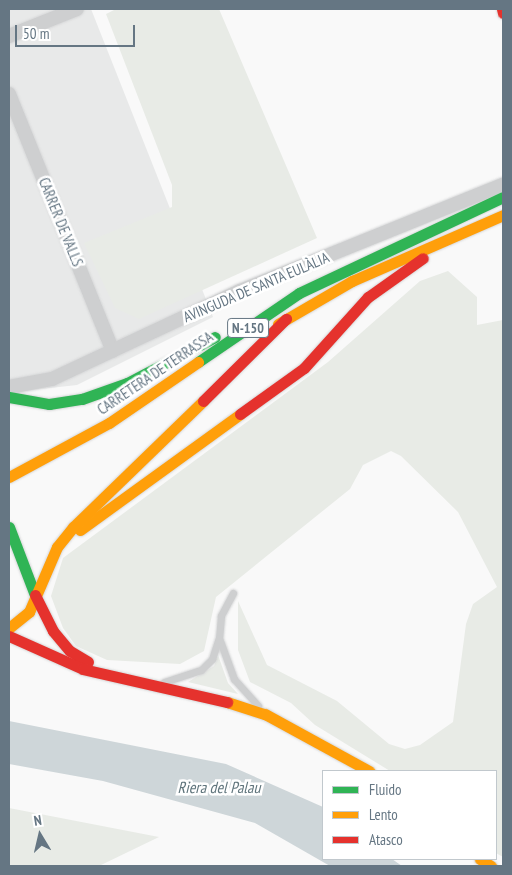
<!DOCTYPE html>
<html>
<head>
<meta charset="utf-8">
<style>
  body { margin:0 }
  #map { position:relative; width:512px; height:875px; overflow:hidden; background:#f9f9f9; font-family:"PT Sans Narrow",sans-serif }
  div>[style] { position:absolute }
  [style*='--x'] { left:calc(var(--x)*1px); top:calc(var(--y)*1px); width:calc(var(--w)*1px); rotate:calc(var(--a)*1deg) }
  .built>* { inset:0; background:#e8e9e9 }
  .green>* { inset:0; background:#e8ebe6 }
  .water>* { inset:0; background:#ced6d9 }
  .roads { filter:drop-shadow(0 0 1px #d5d6d7) drop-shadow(0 0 1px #d5d6d7) }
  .lane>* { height:7px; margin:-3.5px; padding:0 3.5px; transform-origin:3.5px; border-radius:3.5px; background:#cecfd0 }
  .street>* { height:14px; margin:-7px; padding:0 7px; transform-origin:7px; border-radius:7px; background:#cecfd0 }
  .fast>* { height:11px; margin:-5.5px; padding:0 5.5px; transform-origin:5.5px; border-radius:5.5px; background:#30b455 }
  .slow>* { height:11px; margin:-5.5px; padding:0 5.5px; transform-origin:5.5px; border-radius:5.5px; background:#ff9f0a }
  .jam>* { height:11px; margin:-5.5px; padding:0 5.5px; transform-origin:5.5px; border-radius:5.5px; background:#e5322d }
  span { translate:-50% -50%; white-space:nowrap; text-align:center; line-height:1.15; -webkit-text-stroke:5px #fff; paint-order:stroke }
  .shield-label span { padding:1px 4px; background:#fff; border:1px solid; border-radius:4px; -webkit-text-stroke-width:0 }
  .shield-label { font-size:14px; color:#657683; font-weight:700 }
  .street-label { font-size:15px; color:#657683 }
  .water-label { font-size:16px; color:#60757c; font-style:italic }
  .frame { position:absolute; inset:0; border:10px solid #657683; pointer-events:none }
  .legend { position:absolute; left:322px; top:770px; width:175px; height:90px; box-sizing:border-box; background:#fff; border:1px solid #c1c8cd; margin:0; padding:6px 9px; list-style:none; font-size:15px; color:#657683 }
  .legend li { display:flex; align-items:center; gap:10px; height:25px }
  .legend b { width:25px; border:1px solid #c1c8cd }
  .north { position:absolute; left:15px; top:810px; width:50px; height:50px; -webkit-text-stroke:4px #fff; paint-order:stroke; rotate:351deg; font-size:14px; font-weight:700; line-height:20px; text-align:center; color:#657683 }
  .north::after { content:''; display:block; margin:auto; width:18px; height:22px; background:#657683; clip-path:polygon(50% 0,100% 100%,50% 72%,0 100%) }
  .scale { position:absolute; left:15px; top:25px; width:120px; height:22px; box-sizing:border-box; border:2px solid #657683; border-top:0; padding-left:6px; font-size:15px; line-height:18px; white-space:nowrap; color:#657683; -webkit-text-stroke:4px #fff; paint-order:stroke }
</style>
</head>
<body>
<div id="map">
  <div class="built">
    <div style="clip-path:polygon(9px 9px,91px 9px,213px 317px,77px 385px,14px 392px,9px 391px)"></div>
  </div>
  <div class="green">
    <div style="clip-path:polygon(116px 9px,219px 9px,317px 238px,139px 319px,115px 308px,84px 243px,172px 207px,172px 185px,106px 14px)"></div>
    <div style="clip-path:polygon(448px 271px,477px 297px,477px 325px,503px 320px,503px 857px,496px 853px,496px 771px,390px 771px,315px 725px,291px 703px,250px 682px,238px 650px,238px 601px,267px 665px,337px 701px,389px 744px,405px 749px,420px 745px,453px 722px,466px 624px,473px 604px,497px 587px,458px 512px,401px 456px,391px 451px,363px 465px,350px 489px,216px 597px,204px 651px,180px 664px,107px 660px,76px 646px,63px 628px,51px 596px,63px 558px,328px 362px,420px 281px)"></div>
    <div style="clip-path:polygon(218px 655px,228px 683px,238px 694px,188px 682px,214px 666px)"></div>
    <div style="clip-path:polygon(9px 808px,159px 837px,99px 866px,9px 866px)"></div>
  </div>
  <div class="water">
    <div style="clip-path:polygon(9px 721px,226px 764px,323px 807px,323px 859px,392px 859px,402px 866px,330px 866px,255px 823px,103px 781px,9px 764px)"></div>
  </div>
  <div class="roads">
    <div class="lane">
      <div style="--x:233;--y:593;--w:26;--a:118"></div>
      <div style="--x:221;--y:616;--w:22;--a:95"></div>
      <div style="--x:219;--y:638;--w:44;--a:69.9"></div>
      <div style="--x:234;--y:679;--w:36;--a:48"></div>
      <div style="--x:164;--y:682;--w:39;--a:-18"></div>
      <div style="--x:201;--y:670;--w:16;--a:-45"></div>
      <div style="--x:212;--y:659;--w:22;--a:-72"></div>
    </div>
    <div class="street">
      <div style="--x:9;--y:36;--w:73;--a:-21.7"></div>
      <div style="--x:9;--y:94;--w:277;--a:68"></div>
      <div style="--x:9;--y:387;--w:44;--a:-10.5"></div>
      <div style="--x:52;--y:379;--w:208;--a:-25.1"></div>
      <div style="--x:240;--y:291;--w:284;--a:-22"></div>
    </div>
    <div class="fast">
      <div style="--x:198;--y:362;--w:122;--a:-34.3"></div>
      <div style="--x:299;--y:293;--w:225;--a:-25.2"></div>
      <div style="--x:9;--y:397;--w:41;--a:9.9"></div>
      <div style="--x:49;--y:404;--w:33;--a:-9"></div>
      <div style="--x:82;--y:399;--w:48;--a:-19.6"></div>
      <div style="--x:127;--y:383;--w:99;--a:-27.6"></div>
      <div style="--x:9;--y:527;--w:73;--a:69.1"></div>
    </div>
    <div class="slow">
      <div style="--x:278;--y:324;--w:86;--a:-30.2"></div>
      <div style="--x:352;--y:281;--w:165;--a:-23.6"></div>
      <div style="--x:9;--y:477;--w:114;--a:-28.4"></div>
      <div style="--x:109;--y:423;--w:108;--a:-34.4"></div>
      <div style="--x:80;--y:530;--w:198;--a:-35.9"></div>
      <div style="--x:9;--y:628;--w:26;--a:-39"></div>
      <div style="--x:29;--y:612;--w:71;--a:-66.7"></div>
      <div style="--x:57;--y:547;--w:26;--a:-51"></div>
      <div style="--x:73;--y:527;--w:181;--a:-44.1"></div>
      <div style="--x:227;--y:702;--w:40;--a:18"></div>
      <div style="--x:265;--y:714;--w:119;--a:28.7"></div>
      <div style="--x:480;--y:859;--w:13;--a:32"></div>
    </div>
    <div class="jam">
      <div style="--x:502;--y:9;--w:4;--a:76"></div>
      <div style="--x:203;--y:401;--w:117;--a:-44.7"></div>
      <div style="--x:240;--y:414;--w:79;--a:-35.7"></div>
      <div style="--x:304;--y:368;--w:96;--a:-48"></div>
      <div style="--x:368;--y:297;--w:67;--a:-35.3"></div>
      <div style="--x:35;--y:595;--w:40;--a:63.4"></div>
      <div style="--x:53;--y:631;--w:26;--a:50"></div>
      <div style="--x:70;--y:651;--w:21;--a:31"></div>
      <div style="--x:9;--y:636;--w:81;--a:24"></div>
      <div style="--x:83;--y:669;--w:148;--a:12.9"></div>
    </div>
  </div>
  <div class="shield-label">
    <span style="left:248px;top:328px">N-150</span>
  </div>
  <div class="street-label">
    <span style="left:61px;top:222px;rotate:68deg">CARRER DE VALLS</span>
    <span style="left:256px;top:287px;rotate:-23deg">AVINGUDA DE SANTA EULÀLIA</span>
    <span style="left:155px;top:373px;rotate:-34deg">CARRETERA DE TERRASSA</span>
  </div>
  <div class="water-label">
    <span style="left:219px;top:787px">Riera del Palau</span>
  </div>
  <div class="frame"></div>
  <ul class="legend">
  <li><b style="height:6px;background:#30b455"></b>Fluido</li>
  <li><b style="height:6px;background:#ff9f0a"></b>Lento</li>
  <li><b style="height:6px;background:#e5322d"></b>Atasco</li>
  </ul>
  <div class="north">N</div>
  <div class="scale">50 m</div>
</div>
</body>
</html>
